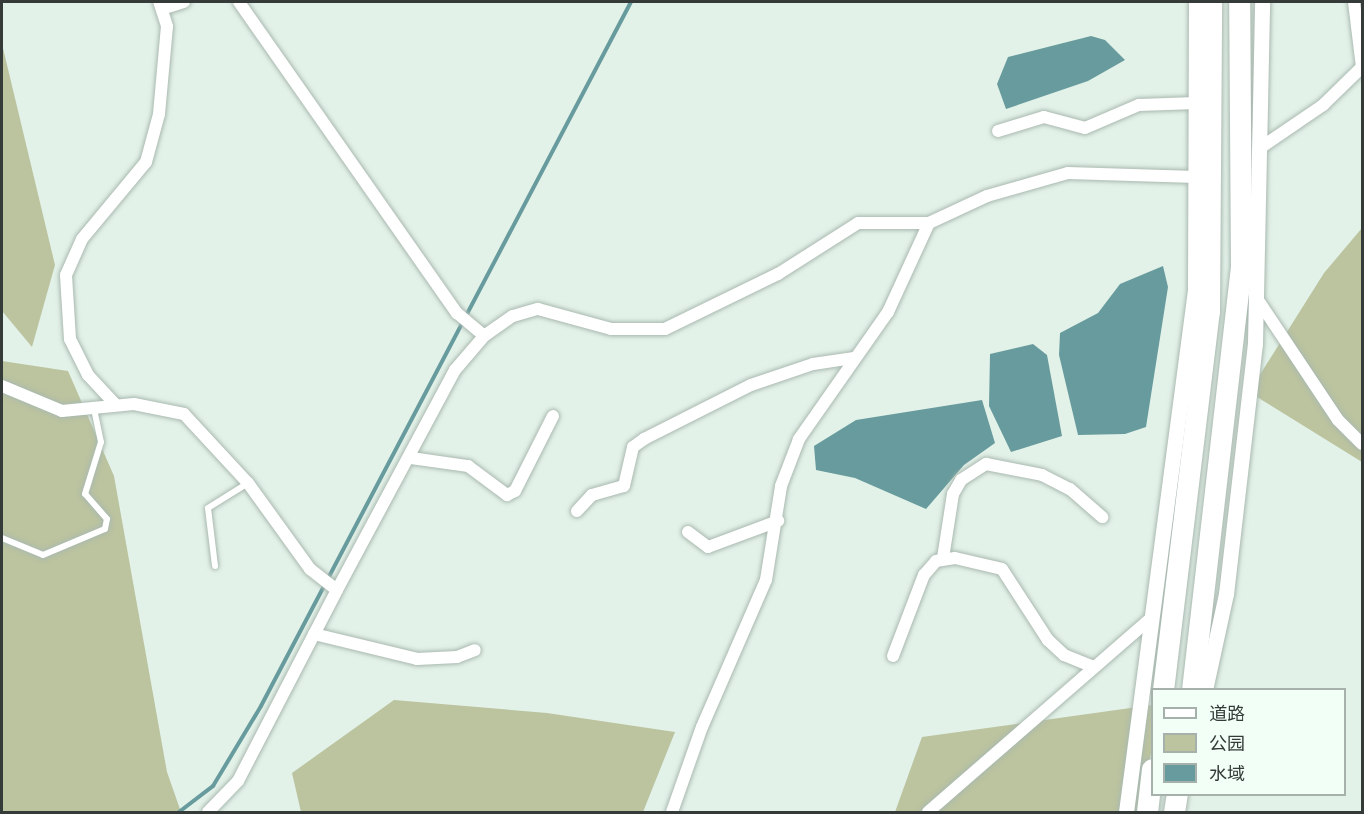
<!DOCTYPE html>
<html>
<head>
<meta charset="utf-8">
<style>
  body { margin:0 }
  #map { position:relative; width:1364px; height:814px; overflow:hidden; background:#e3f2e9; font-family:Overpass,"Noto Sans SC",sans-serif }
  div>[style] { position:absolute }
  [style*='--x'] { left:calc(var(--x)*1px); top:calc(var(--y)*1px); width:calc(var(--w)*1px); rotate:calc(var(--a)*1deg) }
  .green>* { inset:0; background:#bbc39f }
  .water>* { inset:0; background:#689b9d }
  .stream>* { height:4px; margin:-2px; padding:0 2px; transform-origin:2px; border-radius:2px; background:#689b9d }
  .roads { filter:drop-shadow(0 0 2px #aab9b0) drop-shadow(0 0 2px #aab9b0) }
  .service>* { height:6px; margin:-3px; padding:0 3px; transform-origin:3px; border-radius:3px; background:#fff }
  .minor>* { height:12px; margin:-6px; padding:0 6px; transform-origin:6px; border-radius:6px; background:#fff }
  .tertiary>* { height:15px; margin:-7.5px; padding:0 7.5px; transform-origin:7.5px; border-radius:7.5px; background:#fff }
  .trunk>* { height:21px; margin:-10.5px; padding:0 10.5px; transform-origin:10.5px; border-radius:10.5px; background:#fff }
  span { translate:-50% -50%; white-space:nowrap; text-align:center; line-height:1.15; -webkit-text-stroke:4.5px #f2fff7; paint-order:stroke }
  .frame { position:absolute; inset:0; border:3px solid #353b38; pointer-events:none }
  .legend { position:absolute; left:1151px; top:688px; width:195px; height:108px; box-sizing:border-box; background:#f2fff7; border:2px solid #a6b1ab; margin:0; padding:8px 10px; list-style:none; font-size:18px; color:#353b38 }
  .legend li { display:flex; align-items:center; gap:12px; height:30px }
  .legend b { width:30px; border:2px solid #a6b1ab }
</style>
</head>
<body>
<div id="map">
  <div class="green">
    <div style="clip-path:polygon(2px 44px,55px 265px,32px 347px,2px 311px)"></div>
    <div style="clip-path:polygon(1362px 228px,1362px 462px,1249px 392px,1324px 273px)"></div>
    <div style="clip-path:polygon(2px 361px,68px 371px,114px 476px,167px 772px,181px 812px,2px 812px)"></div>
    <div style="clip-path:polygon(394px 700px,547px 713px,675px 732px,643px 812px,301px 812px,292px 773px)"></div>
    <div style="clip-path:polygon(1152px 705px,1152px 748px,1140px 812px,895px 812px,922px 737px)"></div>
  </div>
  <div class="water">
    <div style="clip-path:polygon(1091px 36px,1105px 40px,1125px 60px,1088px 81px,1006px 109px,997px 84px,1008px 57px)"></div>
    <div style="clip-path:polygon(1163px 266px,1168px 287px,1146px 427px,1125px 434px,1078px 435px,1059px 355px,1060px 333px,1098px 313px,1120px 284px)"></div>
    <div style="clip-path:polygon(1033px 344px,1047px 355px,1062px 436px,1011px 452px,989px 406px,990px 354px)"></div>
    <div style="clip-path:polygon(982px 400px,995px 443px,964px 465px,926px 509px,855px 478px,816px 470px,814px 446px,856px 420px)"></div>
  </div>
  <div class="stream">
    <div style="--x:179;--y:812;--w:43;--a:-37.4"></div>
    <div style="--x:213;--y:786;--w:93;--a:-59"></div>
    <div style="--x:261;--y:706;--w:795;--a:-62.28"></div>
  </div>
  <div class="roads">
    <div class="service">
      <div style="--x:2;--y:538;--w:44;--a:22.5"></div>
      <div style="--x:43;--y:555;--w:67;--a:-22.8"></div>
      <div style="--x:105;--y:529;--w:10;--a:-79"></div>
      <div style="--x:107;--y:519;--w:33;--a:-131"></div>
      <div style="--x:85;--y:494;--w:54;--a:-72.9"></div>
      <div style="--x:101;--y:442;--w:34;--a:-102"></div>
      <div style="--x:215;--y:566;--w:58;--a:-96.9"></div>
      <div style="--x:208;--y:508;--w:47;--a:-32"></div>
    </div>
    <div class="minor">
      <div style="--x:239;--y:2;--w:380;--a:55"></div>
      <div style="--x:457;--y:313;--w:35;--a:40"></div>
      <div style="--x:1354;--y:2;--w:65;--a:83"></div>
      <div style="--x:165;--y:8;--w:20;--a:-18"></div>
      <div style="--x:998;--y:131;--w:48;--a:-16.9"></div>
      <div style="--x:1044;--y:117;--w:42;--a:15"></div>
      <div style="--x:1085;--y:128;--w:59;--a:-23.1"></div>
      <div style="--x:1139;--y:105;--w:57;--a:-2"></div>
      <div style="--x:1263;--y:146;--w:73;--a:-34.3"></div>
      <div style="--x:1323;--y:105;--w:54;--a:-44.3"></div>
      <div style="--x:1258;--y:300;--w:144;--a:56.3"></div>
      <div style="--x:1338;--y:420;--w:34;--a:45"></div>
      <div style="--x:2;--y:386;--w:65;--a:22.6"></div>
      <div style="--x:62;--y:411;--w:72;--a:-5.6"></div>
      <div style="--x:134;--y:404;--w:51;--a:11.3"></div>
      <div style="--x:184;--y:414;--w:94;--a:47.2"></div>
      <div style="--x:248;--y:483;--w:106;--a:54.2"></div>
      <div style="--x:310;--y:569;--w:34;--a:38"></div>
      <div style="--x:337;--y:590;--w:250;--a:-61.8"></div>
      <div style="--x:455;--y:370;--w:45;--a:-49.5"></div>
      <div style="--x:484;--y:336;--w:35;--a:-35"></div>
      <div style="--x:513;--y:316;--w:26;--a:-16"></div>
      <div style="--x:538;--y:309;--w:76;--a:15.3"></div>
      <div style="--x:611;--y:329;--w:54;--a:0"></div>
      <div style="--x:665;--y:329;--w:126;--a:-26"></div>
      <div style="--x:778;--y:274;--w:95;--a:-32.5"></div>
      <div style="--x:858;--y:223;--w:71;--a:0"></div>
      <div style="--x:929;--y:223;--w:64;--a:-25"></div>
      <div style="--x:987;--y:196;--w:84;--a:-15.9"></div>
      <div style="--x:1068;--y:173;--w:128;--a:1.8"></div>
      <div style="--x:115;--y:404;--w:40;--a:-133"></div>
      <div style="--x:88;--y:375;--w:40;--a:-116.6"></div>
      <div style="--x:70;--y:339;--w:64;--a:-93.6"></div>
      <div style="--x:66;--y:275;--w:39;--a:-66"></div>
      <div style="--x:82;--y:239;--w:100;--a:-50.3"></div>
      <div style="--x:146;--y:162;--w:50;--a:-74.8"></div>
      <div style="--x:159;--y:114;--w:88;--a:-84.8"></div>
      <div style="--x:167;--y:26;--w:25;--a:-108"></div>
      <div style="--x:411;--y:458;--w:58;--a:8"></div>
      <div style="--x:468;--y:466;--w:49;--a:36.6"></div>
      <div style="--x:507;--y:495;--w:9;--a:-27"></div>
      <div style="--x:515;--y:491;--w:84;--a:-63.1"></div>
      <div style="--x:577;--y:511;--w:22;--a:-47"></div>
      <div style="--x:592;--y:495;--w:33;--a:-16"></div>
      <div style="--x:624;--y:486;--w:40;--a:-77"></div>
      <div style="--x:633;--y:447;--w:14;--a:-36"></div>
      <div style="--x:644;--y:439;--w:120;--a:-26.8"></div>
      <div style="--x:751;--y:385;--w:65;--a:-18.7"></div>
      <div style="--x:813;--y:364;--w:40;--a:-8.5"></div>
      <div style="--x:688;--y:532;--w:25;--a:37"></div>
      <div style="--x:708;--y:547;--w:75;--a:-20.4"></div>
      <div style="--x:943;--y:558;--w:65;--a:-81.1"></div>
      <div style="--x:953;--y:494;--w:16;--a:-60"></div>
      <div style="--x:961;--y:480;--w:30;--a:-33"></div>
      <div style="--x:986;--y:464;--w:57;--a:11.1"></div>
      <div style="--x:1042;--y:475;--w:31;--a:27"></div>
      <div style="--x:1070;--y:489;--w:43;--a:41.2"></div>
      <div style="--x:314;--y:634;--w:106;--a:13.6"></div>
      <div style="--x:417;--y:659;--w:40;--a:-2.9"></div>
      <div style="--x:457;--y:657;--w:19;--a:-21"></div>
      <div style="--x:893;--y:656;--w:87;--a:-69.1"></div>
      <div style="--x:924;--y:575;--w:18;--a:-49"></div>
      <div style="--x:936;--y:561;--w:19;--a:-9"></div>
      <div style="--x:955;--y:558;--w:48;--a:13.2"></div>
      <div style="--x:1002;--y:569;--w:85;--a:57.1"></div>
      <div style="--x:1048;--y:640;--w:22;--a:43"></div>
      <div style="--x:1064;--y:655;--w:29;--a:22"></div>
      <div style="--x:208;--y:812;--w:43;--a:-45.9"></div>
      <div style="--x:238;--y:781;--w:215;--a:-62.6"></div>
      <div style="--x:672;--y:812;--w:90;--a:-70.6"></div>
      <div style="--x:702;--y:727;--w:160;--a:-66.5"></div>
      <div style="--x:766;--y:580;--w:95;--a:-80.9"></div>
      <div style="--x:781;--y:486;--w:50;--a:-69"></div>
      <div style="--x:799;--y:439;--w:155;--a:-55"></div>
      <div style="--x:888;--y:312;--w:98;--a:-65.3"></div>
      <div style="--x:928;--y:812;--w:293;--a:-41"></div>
    </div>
    <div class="tertiary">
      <div style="--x:1205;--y:690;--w:98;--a:-77.7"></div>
      <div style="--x:1226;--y:594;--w:253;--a:-83.4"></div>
      <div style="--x:1255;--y:343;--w:341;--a:-88.8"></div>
      <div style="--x:1126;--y:812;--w:527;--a:-82.47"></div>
      <div style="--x:1195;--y:290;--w:288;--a:-89.8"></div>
    </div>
    <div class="trunk">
      <div style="--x:1163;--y:690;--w:381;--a:-83.1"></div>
      <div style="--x:1209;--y:312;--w:310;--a:-89.6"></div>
      <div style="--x:1192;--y:690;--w:428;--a:-83.4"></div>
      <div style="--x:1241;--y:265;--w:263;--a:-90.4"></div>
      <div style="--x:1147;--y:812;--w:43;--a:-83.4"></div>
      <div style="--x:1174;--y:812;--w:18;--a:-81"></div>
    </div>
  </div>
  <div class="frame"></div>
  <ul class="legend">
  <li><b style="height:8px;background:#fff"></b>道路</li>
  <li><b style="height:16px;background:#bbc39f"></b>公园</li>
  <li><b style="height:16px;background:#689b9d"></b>水域</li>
  </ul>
</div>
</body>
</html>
